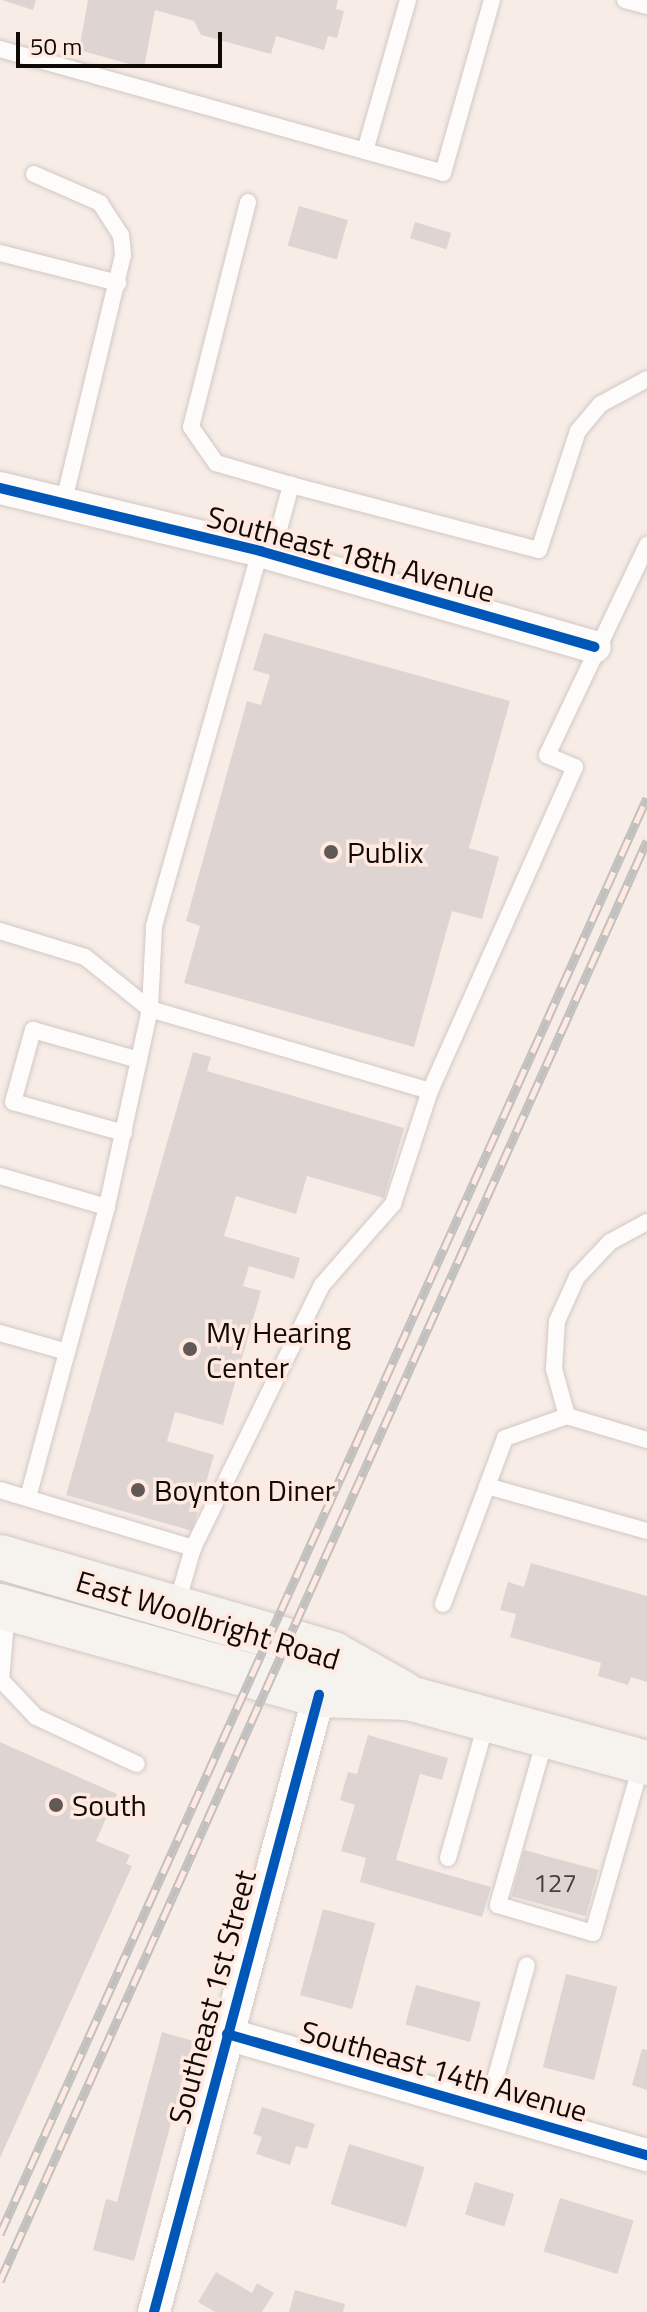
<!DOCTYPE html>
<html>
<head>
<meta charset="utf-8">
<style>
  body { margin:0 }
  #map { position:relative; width:647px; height:2312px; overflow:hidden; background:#f8ece7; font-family:"Titillium Web",sans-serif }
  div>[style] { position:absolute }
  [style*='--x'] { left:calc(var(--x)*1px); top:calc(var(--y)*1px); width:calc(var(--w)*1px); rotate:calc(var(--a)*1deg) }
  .building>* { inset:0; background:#ded5d3; transform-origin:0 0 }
  .roads { filter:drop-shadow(0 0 2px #d1c8c4) drop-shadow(0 0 2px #d1c8c4) }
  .service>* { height:16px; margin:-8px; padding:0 8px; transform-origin:8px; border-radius:8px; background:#fefcfb }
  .minor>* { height:32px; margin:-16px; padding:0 16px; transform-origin:16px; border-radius:16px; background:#fefcfb }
  .secondary>* { height:44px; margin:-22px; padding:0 22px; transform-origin:22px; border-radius:22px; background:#f6f3ef }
  .rail>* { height:9px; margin-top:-4.5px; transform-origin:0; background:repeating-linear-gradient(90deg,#ffe9e0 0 18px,#c2c0be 0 36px); box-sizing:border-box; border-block:2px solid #c2c0be }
  .cycleway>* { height:10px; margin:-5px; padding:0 5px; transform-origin:5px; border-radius:5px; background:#0057b8 }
  .dots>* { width:22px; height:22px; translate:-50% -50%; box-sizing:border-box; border:4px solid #ffe9e0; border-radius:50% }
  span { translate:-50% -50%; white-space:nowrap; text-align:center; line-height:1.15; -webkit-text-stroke:7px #ffe9e0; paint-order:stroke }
  .number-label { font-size:26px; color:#463f3c }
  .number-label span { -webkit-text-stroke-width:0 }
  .street-label { font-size:30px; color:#100a07 }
  .poi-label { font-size:30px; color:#100a07 }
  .left { translate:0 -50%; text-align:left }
  .scale { position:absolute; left:16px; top:32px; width:206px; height:36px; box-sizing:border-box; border:4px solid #100a07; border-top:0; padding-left:10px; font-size:24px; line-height:28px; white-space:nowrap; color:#100a07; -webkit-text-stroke:6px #ffe9e0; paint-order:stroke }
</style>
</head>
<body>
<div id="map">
  <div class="building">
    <div style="clip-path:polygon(2px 0,36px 0,33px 10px)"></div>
    <div style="clip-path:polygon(88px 0,338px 0,336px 9px,344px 11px,337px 38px,328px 36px,324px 50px,276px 36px,271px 54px,201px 35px,194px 21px,155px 10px,144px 68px,79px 50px)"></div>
    <div style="left:299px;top:206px;width:51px;height:41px;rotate:16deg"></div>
    <div style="left:415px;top:222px;width:38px;height:17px;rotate:17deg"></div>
    <div style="clip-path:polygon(264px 633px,510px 701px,469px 848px,499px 857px,482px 919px,452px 911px,414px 1047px,184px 983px,200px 926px,186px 921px,247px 701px,261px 705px,270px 675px,253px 670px)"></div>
    <div style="clip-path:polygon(193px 1052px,211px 1057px,207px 1071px,404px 1128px,384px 1198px,307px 1176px,296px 1214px,236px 1196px,224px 1236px,300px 1258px,294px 1279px,249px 1266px,243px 1286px,261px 1291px,223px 1425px,175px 1412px,167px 1441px,214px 1455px,192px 1531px,66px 1495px)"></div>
    <div style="clip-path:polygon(531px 1563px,647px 1596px,647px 1682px,631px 1677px,628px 1685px,598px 1676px,601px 1663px,510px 1637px,516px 1614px,500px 1610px,508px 1582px,524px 1587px)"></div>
    <div style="clip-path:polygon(368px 1735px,448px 1758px,442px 1780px,420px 1774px,396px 1860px,491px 1887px,482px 1917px,360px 1882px,366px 1858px,341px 1851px,355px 1805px,340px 1800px,348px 1772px,357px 1774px)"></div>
    <div style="clip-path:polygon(0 1742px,117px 1794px,96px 1841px,130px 1855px,126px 1864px,132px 1866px,0 2158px)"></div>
    <div style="left:524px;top:1850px;width:77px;height:48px;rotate:15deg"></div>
    <div style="left:323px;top:1909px;width:54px;height:89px;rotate:15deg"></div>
    <div style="left:566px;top:1974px;width:53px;height:96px;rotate:14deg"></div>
    <div style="left:416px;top:1985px;width:67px;height:41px;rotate:15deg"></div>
    <div style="clip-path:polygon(162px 2032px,193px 2041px,134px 2261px,93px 2250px,106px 2199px,117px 2202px)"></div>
    <div style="clip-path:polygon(642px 2049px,647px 2050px,647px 2090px,632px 2085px)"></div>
    <div style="clip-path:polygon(262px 2107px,315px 2124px,307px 2149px,296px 2146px,290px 2165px,256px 2154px,262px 2137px,253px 2134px)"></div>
    <div style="left:349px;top:2144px;width:79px;height:63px;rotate:17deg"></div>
    <div style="left:475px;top:2182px;width:41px;height:34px;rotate:17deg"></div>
    <div style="left:560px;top:2198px;width:77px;height:56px;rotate:17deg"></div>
    <div style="clip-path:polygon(216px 2272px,252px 2293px,257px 2283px,274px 2293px,262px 2312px,215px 2312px,198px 2302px)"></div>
    <div style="clip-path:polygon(295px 2290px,345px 2304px,343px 2312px,289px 2312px)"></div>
  </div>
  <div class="roads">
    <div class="service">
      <div style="--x:625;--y:0;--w:23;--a:15"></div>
      <div style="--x:0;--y:49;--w:460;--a:15.6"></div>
      <div style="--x:443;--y:173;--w:180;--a:-74.2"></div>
      <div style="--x:365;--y:151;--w:157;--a:-74.1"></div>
      <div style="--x:34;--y:174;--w:72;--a:23.7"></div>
      <div style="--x:100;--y:203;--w:38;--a:57"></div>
      <div style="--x:121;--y:235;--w:20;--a:84"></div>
      <div style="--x:123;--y:255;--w:257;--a:103.5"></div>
      <div style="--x:248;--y:202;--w:232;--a:104.2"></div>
      <div style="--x:191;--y:427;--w:44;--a:55.2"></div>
      <div style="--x:216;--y:463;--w:78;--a:16.3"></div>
      <div style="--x:0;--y:253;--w:122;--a:14.3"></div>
      <div style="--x:272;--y:555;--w:73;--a:-74.8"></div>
      <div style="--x:291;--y:485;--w:256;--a:14.7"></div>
      <div style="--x:539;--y:550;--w:125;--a:-71.9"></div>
      <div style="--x:578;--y:431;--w:35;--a:-50"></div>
      <div style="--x:601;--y:404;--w:52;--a:-28.5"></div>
      <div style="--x:0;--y:931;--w:89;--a:17"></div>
      <div style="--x:85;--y:957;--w:83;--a:38.7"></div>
      <div style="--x:150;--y:1009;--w:203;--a:102.3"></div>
      <div style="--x:107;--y:1207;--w:150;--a:105.4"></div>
      <div style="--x:430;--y:1091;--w:355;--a:-65.9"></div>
      <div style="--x:575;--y:767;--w:30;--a:-157"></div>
      <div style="--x:547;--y:755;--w:233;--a:-64.5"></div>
      <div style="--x:124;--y:1133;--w:115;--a:-164.4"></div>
      <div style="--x:13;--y:1102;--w:75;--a:-74.5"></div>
      <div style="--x:33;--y:1030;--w:110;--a:15.8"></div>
      <div style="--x:0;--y:1176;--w:111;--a:16.2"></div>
      <div style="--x:647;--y:1222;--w:42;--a:151.6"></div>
      <div style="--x:610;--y:1242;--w:48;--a:133.3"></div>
      <div style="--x:577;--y:1277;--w:48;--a:114.4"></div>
      <div style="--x:557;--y:1321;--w:48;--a:93.6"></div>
      <div style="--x:554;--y:1369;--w:49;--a:74.5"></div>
      <div style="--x:567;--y:1416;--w:84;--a:16.7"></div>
      <div style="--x:0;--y:1333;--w:70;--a:15.8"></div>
      <div style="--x:67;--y:1352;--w:151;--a:105"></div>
      <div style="--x:487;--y:1486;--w:166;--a:15.7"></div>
      <div style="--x:0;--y:1490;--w:202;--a:16.7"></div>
      <div style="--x:193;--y:1548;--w:61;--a:106.1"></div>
      <div style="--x:193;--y:1548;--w:293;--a:-63.9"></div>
      <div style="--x:322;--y:1285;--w:108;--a:-48.8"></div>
      <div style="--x:393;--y:1204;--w:119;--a:-71.9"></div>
      <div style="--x:430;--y:1091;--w:292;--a:-163.7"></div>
      <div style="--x:150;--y:1009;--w:83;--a:-87.2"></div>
      <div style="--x:154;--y:926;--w:390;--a:-74.2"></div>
      <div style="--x:443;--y:1604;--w:177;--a:-69.5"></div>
      <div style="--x:505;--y:1438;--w:66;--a:-19.5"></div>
      <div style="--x:7;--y:1610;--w:70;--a:94.9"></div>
      <div style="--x:1;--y:1680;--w:51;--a:46.6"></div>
      <div style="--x:36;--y:1717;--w:111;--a:25"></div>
      <div style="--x:546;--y:1736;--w:176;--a:105.9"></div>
      <div style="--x:498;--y:1905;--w:99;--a:16.4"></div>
      <div style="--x:593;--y:1933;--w:178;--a:-74"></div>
      <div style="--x:448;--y:1858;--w:143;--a:-74.2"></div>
      <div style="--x:487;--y:2109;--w:149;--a:-74.5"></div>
    </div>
    <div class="minor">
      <div style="--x:0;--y:488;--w:268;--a:13.6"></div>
      <div style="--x:260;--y:551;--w:348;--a:16"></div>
      <div style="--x:227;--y:2034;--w:437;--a:16.1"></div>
      <div style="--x:154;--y:2312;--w:639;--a:-75.03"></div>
    </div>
    <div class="secondary">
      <div style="--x:0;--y:1557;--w:347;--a:16.2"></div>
      <div style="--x:333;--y:1654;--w:81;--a:29.4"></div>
      <div style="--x:0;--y:1606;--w:331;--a:15.6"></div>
      <div style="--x:319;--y:1695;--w:90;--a:1.9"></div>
      <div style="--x:409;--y:1698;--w:247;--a:15.3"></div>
    </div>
  </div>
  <div class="rail">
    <div style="--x:0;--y:2234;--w:1575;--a:-65.75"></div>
    <div style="--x:0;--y:2281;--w:1579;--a:-65.81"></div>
  </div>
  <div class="cycleway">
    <div style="--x:0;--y:488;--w:268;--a:13.6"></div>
    <div style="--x:260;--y:551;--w:348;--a:16"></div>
    <div style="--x:227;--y:2034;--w:437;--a:16.1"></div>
    <div style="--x:154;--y:2312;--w:639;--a:-75.03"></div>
  </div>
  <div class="dots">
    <div style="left:331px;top:852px;background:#615955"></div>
    <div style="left:190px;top:1349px;background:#615955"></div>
    <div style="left:138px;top:1490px;background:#615955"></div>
    <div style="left:56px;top:1805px;background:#615955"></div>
  </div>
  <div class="number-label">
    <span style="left:555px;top:1883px">127</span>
  </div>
  <div class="street-label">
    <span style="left:351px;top:554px;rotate:15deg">Southeast 18th Avenue</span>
    <span style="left:208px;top:1620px;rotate:17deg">East Woolbright Road</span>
    <span style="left:212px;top:1997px;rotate:-75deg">Southeast 1st Street</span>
    <span style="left:444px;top:2071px;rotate:16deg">Southeast 14th Avenue</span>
  </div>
  <div class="poi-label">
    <span class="left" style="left:347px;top:852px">Publix</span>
    <span class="left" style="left:206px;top:1349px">My Hearing<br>Center</span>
    <span class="left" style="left:154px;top:1490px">Boynton Diner</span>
    <span class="left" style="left:72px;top:1805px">South</span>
  </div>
  <div class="scale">50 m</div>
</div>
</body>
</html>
